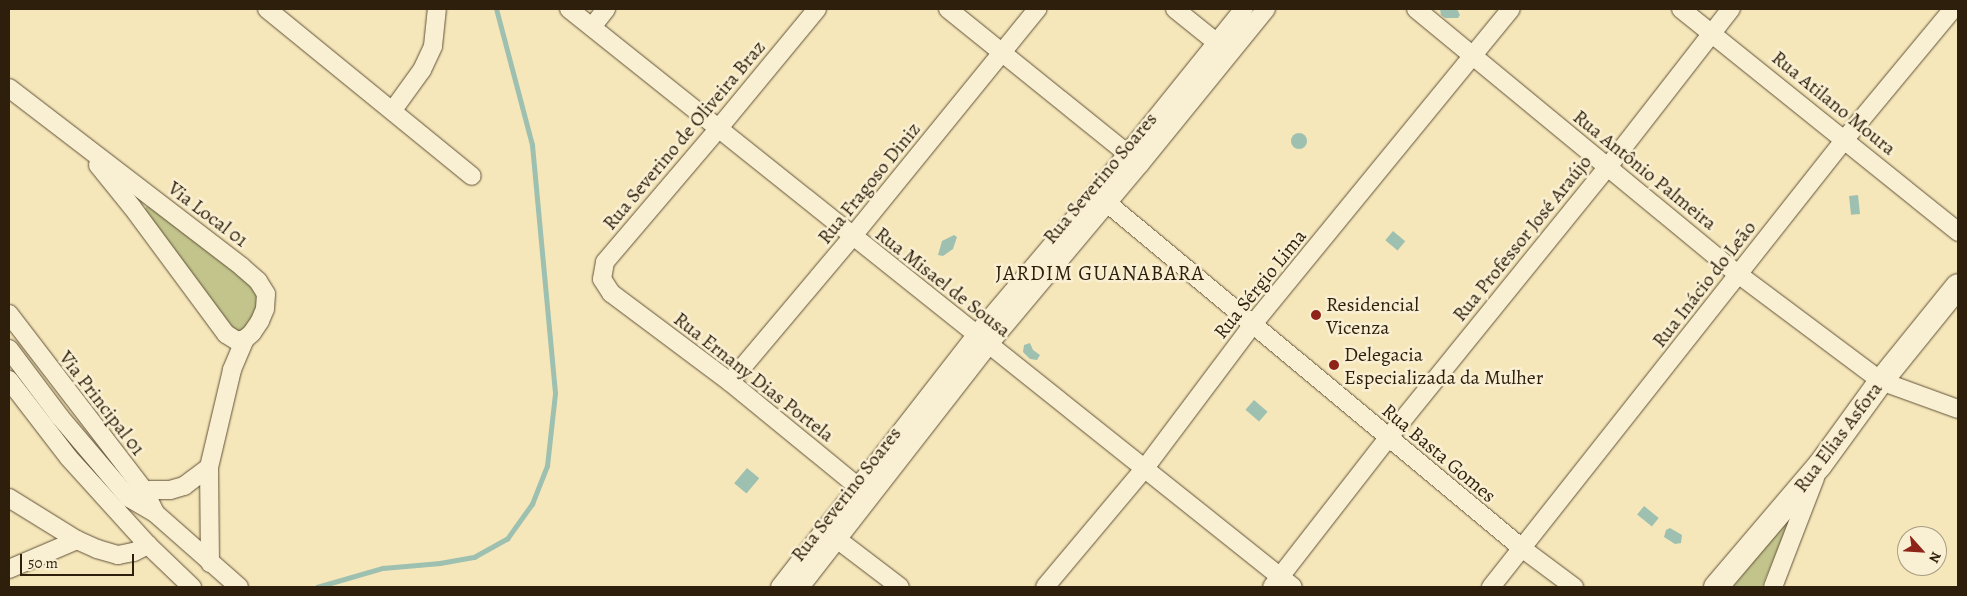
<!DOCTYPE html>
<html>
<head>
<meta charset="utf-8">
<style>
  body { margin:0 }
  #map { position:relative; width:1967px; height:596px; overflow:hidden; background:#f6e7ba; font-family:Alegreya,serif }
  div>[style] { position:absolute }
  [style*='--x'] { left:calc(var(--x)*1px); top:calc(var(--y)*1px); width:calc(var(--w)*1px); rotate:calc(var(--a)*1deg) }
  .green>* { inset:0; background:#c2c48c }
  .water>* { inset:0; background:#9dc0b0; transform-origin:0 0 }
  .round { border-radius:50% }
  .stream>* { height:4.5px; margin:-2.25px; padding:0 2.25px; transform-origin:2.25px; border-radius:2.25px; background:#9dc0b0 }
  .roads { filter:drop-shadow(0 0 1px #605138) drop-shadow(0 0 1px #605138) }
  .street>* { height:18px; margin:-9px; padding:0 9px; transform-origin:9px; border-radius:9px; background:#f9efd2 }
  .secondary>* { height:24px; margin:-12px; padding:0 12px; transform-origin:12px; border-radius:12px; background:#f9efd2 }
  .dots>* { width:14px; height:14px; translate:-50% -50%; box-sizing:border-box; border:2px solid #f9efd2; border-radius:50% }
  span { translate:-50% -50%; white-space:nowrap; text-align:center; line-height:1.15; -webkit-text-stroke:5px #f9efd2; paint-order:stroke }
  .street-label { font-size:20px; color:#2e1f0d }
  .poi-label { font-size:20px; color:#2e1f0d }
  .left { translate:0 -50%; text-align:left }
  .neighbourhood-label { font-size:21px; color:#2e1f0d; letter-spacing:1px }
  .frame { position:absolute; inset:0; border:10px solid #2e1f0d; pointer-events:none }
  .north { position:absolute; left:1897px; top:526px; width:50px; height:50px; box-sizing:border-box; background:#f9efd2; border:1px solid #a89c83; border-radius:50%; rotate:116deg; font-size:14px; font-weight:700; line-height:20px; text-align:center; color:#2e1f0d }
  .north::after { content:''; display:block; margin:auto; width:18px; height:22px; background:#8f2418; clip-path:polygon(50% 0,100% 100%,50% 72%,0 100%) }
  .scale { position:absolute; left:20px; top:554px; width:114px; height:22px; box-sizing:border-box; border:2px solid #2e1f0d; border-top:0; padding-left:6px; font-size:15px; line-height:18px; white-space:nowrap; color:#2e1f0d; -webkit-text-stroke:4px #f9efd2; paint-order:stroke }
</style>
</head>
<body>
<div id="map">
  <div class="green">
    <div style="clip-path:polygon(147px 206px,155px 209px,247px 279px,256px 290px,259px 305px,252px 322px,244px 331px,235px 332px,144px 210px)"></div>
    <div style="clip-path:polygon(1792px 514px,1762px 587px,1733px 587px)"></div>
  </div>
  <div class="water">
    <div style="clip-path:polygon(1440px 9px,1457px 9px,1460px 15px,1458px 18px,1445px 18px,1441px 15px)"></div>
    <div class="round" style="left:1291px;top:133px;width:16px;height:16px"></div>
    <div style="left:1858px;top:195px;width:19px;height:9px;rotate:84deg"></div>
    <div style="left:1393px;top:231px;width:16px;height:12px;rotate:40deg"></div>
    <div style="clip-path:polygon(954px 235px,957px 237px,953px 249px,943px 256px,938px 255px,942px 241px)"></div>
    <div style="clip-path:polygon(1030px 343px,1033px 350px,1040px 355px,1037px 360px,1030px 359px,1023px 352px,1024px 345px)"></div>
    <div style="left:1254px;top:400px;width:18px;height:13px;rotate:41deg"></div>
    <div style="left:747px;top:468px;width:16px;height:20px;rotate:40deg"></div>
    <div style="left:1644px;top:506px;width:19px;height:11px;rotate:39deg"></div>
    <div style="clip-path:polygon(1670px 528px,1682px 535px,1681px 543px,1675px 544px,1664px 537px,1666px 530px)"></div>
  </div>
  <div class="stream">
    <div style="--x:317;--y:587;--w:69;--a:-16.1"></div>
    <div style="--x:383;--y:568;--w:57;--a:-5"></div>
    <div style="--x:440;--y:563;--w:35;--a:-10"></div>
    <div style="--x:474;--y:557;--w:38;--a:-29"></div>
    <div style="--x:507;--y:539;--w:43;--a:-54.5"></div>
    <div style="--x:532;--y:504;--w:41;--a:-68.5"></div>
    <div style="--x:547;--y:466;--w:73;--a:-83.7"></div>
    <div style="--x:555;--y:393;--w:249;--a:-95.3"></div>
    <div style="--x:532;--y:145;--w:141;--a:-104.8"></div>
  </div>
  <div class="roads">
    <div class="street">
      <div style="--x:267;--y:9;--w:264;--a:39.2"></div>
      <div style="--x:569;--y:9;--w:926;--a:38.6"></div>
      <div style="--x:817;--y:9;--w:154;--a:129.5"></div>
      <div style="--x:719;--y:128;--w:176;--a:130.4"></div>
      <div style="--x:605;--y:262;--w:17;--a:100"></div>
      <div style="--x:602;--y:279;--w:17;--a:57"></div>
      <div style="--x:611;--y:293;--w:149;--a:36.8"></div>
      <div style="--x:730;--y:382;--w:177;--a:39.3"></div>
      <div style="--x:948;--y:9;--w:231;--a:38.9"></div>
      <div style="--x:1175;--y:9;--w:53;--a:38.8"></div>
      <div style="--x:1416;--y:9;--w:417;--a:39.5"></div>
      <div style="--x:1738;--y:274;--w:179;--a:36.8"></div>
      <div style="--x:1881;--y:381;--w:82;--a:20"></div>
      <div style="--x:1681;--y:9;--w:356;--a:38.8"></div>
      <div style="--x:592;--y:27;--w:23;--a:-52"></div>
      <div style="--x:9;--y:88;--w:294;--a:37.5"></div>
      <div style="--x:242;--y:267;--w:21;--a:41"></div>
      <div style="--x:258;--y:281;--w:15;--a:58"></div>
      <div style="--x:266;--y:294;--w:15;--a:94"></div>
      <div style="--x:265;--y:309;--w:13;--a:113"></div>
      <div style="--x:260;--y:321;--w:14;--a:124"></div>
      <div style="--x:252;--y:333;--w:9;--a:139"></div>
      <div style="--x:245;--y:339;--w:34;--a:113"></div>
      <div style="--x:232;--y:370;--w:100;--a:103.3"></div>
      <div style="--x:209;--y:467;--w:96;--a:89.4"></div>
      <div style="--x:393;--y:110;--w:49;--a:-54.1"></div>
      <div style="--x:422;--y:70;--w:26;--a:-65"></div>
      <div style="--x:433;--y:46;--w:37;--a:-84"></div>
      <div style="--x:98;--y:165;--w:54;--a:51"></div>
      <div style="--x:132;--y:207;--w:158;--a:53.5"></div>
      <div style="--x:226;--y:334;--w:13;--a:32"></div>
      <div style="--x:237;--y:341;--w:8;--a:-14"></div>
      <div style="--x:1100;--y:197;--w:550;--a:39.77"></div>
      <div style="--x:1523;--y:549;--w:64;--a:36.7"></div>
      <div style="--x:9;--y:314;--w:222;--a:52.5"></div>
      <div style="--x:144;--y:490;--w:25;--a:64"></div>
      <div style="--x:9;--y:349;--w:85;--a:53.1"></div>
      <div style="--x:60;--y:417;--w:106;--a:49.6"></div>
      <div style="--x:129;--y:498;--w:30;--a:30"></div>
      <div style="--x:155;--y:513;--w:112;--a:41.4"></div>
      <div style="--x:9;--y:380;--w:98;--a:52.4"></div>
      <div style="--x:69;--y:458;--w:118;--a:47.8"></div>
      <div style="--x:148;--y:545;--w:61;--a:43.7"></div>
      <div style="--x:730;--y:382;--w:189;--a:-49.9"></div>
      <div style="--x:852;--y:237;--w:294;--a:-50.9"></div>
      <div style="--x:135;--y:495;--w:10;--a:-29"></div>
      <div style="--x:144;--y:490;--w:26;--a:0"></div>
      <div style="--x:170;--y:490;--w:15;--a:-16"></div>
      <div style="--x:184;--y:486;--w:31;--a:-37"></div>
      <div style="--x:9;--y:498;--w:80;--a:31.7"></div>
      <div style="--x:77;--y:540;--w:22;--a:24"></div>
      <div style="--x:97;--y:549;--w:22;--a:16"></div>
      <div style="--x:118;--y:555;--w:16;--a:-11"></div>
      <div style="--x:134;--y:552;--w:16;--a:-27"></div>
      <div style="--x:829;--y:533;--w:89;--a:37.3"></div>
      <div style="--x:9;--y:569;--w:74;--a:-23.1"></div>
      <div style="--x:780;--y:587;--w:319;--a:-52.1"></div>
      <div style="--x:976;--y:335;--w:185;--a:-49.8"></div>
      <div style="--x:1095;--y:194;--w:238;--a:-51.2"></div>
      <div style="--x:800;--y:587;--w:308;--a:-52.1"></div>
      <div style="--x:989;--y:344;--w:235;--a:-50"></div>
      <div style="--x:1140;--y:164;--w:200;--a:-50.9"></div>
      <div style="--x:1045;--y:587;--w:155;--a:-50"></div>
      <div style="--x:1145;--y:468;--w:180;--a:-53.1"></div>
      <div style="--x:1253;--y:324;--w:407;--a:-50.7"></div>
      <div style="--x:1272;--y:587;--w:189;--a:-52.1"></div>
      <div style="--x:1388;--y:438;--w:348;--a:-51"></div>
      <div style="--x:1607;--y:168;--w:202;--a:-52.1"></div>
      <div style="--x:1491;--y:587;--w:571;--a:-51.68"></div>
      <div style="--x:1845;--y:139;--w:169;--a:-50.3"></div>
      <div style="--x:1773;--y:587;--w:117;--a:-68.9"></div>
    </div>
    <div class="secondary">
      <div style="--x:1716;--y:587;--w:160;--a:-49.6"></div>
      <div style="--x:1820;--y:465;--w:104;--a:-54"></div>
      <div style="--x:1881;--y:381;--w:122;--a:-51"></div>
    </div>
  </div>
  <div class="dots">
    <div style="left:1316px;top:315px;background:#8f2418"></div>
    <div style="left:1334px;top:365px;background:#8f2418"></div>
  </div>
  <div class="street-label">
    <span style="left:1834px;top:103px;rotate:39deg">Rua Atilano Moura</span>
    <span style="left:684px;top:135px;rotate:-50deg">Rua Severino de Oliveira Braz</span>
    <span style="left:1645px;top:170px;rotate:39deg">Rua Antônio Palmeira</span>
    <span style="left:1100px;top:178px;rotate:-50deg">Rua Severino Soares</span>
    <span style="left:869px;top:183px;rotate:-51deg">Rua Fragoso Diniz</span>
    <span style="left:208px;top:214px;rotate:37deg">Via Local 01</span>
    <span style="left:1522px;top:238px;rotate:-51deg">Rua Professor José Araújo</span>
    <span style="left:943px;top:282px;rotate:38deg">Rua Misael de Sousa</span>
    <span style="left:1260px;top:284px;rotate:-51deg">Rua Sérgio Lima</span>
    <span style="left:1704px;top:284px;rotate:-52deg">Rua Inácio do Leão</span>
    <span style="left:754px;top:377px;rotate:38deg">Rua Ernany Dias Portela</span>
    <span style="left:102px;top:403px;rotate:52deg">Via Principal 01</span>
    <span style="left:1838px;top:437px;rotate:-53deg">Rua Elias Asfora</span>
    <span style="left:1439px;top:453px;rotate:40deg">Rua Basta Gomes</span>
    <span style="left:846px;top:494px;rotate:-52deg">Rua Severino Soares</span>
  </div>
  <div class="poi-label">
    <span class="left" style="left:1326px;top:316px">Residencial<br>Vicenza</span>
    <span class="left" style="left:1344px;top:366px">Delegacia<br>Especializada da Mulher</span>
  </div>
  <div class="neighbourhood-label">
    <span style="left:1100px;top:273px">JARDIM GUANABARA</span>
  </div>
  <div class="frame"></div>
  <div class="north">N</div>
  <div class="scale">50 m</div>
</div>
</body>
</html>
